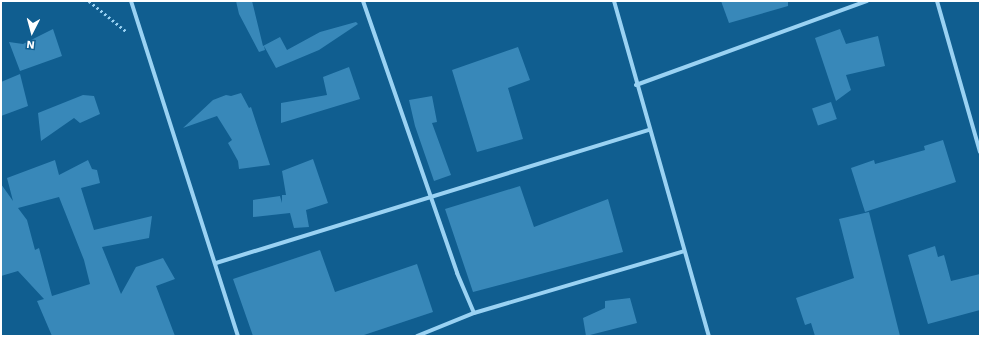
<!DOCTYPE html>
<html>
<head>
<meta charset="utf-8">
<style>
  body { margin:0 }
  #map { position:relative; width:981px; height:337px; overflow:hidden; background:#105e90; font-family:"Work Sans",sans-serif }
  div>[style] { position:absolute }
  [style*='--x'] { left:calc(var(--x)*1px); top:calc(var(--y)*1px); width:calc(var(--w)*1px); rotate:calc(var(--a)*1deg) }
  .building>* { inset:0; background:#3888b9; transform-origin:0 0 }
  .path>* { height:2.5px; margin-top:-1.25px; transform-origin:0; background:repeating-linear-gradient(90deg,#9ad2f3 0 2px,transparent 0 5px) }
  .minor>* { height:4px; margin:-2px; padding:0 2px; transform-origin:2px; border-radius:2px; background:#9ad2f3 }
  span { translate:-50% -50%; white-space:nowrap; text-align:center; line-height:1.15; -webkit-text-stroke:3px #105e90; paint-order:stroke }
  .frame { position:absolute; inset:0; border:2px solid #fff; pointer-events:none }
  .north { position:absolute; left:12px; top:12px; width:40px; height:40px; -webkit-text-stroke:3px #105e90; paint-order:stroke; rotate:186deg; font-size:11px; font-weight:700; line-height:16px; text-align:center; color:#fff }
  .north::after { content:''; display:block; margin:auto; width:14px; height:18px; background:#fff; clip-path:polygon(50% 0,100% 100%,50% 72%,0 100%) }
</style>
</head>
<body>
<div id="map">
  <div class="building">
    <div style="clip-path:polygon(236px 1px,252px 1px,263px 46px,280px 37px,287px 50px,320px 32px,356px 22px,358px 24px,319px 50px,276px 68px,264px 46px,265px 50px,259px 52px,239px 14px)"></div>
    <div style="clip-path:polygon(721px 1px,788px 1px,788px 6px,729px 23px)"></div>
    <div style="clip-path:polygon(53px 29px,62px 56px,20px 71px,9px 42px,23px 44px)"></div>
    <div style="clip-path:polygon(840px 29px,846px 44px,878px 36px,885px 66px,846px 75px,851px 90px,836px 101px,815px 38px)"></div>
    <div style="clip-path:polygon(518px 47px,530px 80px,508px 88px,523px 139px,477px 152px,452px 70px)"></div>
    <div style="clip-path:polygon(349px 67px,360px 99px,281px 123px,281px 103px,327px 95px,323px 77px)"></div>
    <div style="clip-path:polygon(20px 74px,28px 106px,1px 116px,1px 82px)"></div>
    <div style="clip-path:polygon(241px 93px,249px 108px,251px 107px,270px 165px,239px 169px,238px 161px,228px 143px,232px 140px,217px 116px,183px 128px,213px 100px,226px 95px,231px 96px)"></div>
    <div style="clip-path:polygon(83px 95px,94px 96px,100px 114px,80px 123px,74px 118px,41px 141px,38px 113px)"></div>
    <div style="clip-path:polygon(432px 96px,437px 122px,432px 123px,451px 175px,434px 181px,415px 126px,409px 100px)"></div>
    <div style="left:831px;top:102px;width:18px;height:20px;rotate:71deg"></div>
    <div style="clip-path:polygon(943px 140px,956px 182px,865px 212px,851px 168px,874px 160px,875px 164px,925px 150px,924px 146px)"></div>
    <div style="clip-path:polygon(313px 159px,328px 203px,306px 210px,309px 227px,294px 228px,290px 213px,253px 217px,253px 200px,280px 196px,282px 203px,282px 195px,286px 195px,282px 171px)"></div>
    <div style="clip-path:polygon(evenodd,55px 160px,59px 175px,88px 160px,92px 169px,97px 170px,100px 183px,81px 188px,94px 230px,152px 216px,149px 238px,102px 247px,121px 294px,136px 267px,163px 258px,175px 279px,156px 286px,175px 336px,52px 336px,37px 301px,44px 299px,18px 271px,1px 276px,1px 184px,13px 201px,7px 178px,55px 160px,59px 197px,84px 260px,90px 284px,52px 296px,39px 248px,35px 250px,27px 220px,18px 208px,59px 197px)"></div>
    <div style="clip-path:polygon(520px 186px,534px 227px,608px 199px,623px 252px,473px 292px,445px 209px)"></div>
    <div style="clip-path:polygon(869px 212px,900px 336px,815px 336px,811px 323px,805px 325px,796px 298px,854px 278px,839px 219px)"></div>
    <div style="clip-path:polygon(935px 246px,938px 257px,944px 255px,951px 281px,980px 274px,980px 310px,928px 324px,908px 255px)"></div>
    <div style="clip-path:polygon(320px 250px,335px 292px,417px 264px,433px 312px,361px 336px,253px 336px,233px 279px)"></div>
    <div style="clip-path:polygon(630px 298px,637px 323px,586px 336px,583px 318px,605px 308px,605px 301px)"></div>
  </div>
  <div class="path">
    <div style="--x:89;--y:1;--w:49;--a:39.2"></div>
  </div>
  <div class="minor">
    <div style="--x:131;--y:1;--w:352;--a:72.3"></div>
    <div style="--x:363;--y:1;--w:288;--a:70.9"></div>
    <div style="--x:457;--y:273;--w:43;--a:67"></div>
    <div style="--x:614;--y:1;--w:348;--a:74.2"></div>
    <div style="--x:937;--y:1;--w:157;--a:74.1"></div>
    <div style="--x:636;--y:85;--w:246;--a:-20"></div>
    <div style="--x:216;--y:263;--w:453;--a:-17.1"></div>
    <div style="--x:417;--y:336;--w:61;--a:-22"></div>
    <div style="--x:474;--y:313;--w:219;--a:-16.4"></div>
  </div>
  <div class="frame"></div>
  <div class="north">N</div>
</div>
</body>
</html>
